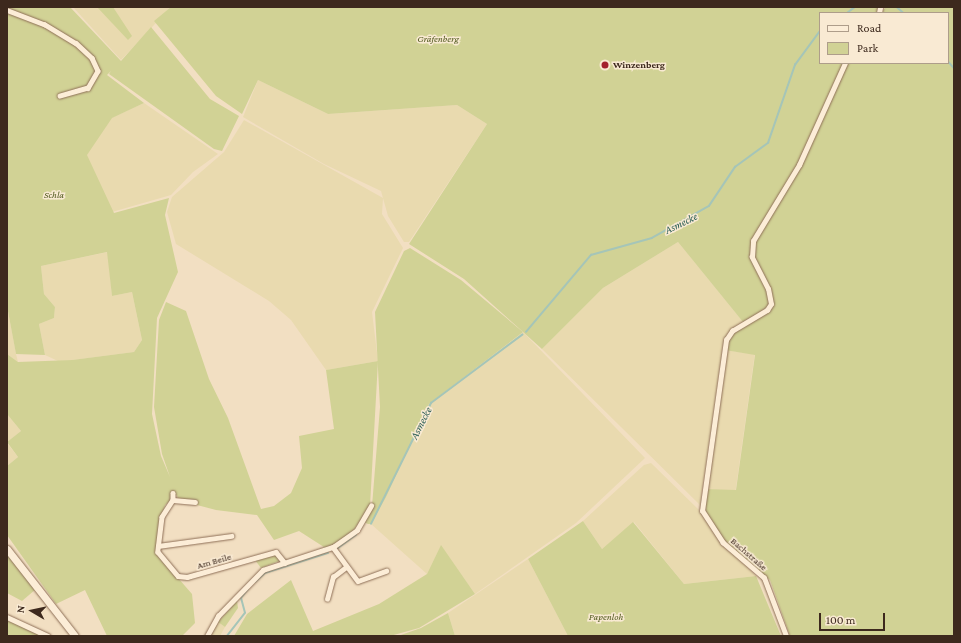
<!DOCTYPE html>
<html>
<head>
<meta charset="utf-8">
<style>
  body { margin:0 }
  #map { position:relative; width:961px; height:643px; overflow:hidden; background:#f2dfc2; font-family:"Crimson Pro",serif }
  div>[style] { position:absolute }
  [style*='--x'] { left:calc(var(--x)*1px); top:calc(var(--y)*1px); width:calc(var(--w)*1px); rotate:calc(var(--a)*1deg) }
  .farmland>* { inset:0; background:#e9daaf; transform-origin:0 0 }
  .green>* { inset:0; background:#d1d295 }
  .stream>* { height:1.5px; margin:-0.75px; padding:0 0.75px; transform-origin:0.75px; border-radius:0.75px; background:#a5c5b8 }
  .roads { filter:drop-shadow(0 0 1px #8e6f57) drop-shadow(0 0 1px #8e6f57) }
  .minor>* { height:4.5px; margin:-2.25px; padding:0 2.25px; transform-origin:2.25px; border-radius:2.25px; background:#fcedd7 }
  .secondary>* { height:7px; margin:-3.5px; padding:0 3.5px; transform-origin:3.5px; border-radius:3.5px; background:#fcedd7 }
  .dots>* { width:11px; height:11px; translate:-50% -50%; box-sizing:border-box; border:2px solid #f9ead3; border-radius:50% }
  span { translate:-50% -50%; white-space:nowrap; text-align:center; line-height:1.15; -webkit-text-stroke:3px #f9ead3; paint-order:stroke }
  .park-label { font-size:10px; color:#535b21; font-style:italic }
  .poi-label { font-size:10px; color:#3d291d; font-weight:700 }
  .left { translate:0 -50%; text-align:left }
  .street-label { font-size:10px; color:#3d291d }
  .water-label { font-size:11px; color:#2b5e56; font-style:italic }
  .frame { position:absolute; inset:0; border:8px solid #3d291d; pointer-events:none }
  .legend { position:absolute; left:819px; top:12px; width:130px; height:52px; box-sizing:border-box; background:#f9ead3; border:1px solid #ae9d8a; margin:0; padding:5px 7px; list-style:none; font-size:12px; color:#3d291d }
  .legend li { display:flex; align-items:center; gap:8px; height:20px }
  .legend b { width:20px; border:1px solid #ae9d8a }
  .north { position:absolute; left:12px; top:591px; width:40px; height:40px; -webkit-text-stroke:3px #f9ead3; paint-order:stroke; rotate:279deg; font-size:11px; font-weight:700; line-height:16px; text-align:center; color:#3d291d }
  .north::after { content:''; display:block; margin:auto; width:14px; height:18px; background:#3d291d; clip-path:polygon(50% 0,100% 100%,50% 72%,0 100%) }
  .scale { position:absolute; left:819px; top:613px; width:66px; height:18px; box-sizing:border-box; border:2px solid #3d291d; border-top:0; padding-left:5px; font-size:12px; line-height:14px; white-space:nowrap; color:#3d291d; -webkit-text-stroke:3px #f9ead3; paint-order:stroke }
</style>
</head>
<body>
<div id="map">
  <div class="farmland">
    <div style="clip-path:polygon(73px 7px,171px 7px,121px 60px)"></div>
    <div style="clip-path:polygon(258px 80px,328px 114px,457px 105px,487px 124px,409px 242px,404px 242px,388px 216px,381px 191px,324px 164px,243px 117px)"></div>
    <div style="clip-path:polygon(144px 103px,218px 154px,193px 172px,171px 195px,112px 212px,86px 155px,109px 119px)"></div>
    <div style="clip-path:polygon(244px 120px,383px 198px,382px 214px,403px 248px,372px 312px,378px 361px,326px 370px,291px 320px,269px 301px,176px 244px,167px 212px,172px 197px,224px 152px)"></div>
    <div style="clip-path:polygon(678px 242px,743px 322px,728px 333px,723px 345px,700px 505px,542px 349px,603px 288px)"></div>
    <div style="clip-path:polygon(108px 252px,112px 296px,132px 292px,142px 340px,134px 352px,72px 360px,58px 361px,45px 355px,39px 324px,54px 318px,55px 307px,44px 294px,41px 266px)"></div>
    <div style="clip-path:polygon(7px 306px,16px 354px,18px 362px,7px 354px)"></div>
    <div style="clip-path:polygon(523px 332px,645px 458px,576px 523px,475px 594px,441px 546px,427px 574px,371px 524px,429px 404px)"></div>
    <div style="left:725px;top:350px;width:30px;height:140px;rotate:8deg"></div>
    <div style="clip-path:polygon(7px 414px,21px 431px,7px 442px)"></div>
    <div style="clip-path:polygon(7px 443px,18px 457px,7px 466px)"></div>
    <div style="clip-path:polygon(651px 463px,699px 510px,716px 536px,756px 576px,684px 584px,634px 522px,602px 549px,583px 521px,644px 465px)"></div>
    <div style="clip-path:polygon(528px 559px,568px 636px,455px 636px,448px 613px)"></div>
    <div style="clip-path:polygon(218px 622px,225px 627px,220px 636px,209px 636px)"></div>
  </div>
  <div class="green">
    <div style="clip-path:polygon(7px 7px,70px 7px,121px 61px,151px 27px,210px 99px,239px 116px,222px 151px,214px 149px,109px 74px,111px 71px,107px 75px,144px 103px,112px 118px,87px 155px,114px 213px,169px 198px,165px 215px,178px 272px,157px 318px,152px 414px,161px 456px,170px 477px,162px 454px,154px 407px,159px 320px,166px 302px,186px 311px,209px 379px,228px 418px,261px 509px,274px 506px,291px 493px,302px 468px,299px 436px,334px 429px,326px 370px,378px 361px,370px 506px,351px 534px,327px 549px,299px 531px,274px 540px,257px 515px,216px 510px,178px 500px,177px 495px,165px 505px,157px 539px,158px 555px,192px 594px,195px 623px,182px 636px,107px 636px,85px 590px,56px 604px,7px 535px,7px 466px,18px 457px,7px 442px,21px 431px,7px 414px,7px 354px,18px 362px,72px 360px,134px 352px,142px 340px,132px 292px,112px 296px,107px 252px,41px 266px,44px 294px,55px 307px,54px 318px,39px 324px,45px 355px,16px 354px,7px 306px)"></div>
    <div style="clip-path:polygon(97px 7px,113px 7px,132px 36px,128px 40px)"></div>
    <div style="clip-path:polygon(171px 7px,878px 7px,878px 13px,820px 13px,820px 63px,843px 63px,821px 111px,847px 63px,948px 63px,948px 13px,881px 13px,886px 7px,954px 7px,954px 636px,790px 636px,770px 580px,724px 541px,706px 515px,705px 489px,736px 490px,755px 355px,725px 350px,730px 335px,766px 309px,743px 322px,678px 242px,603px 288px,542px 349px,464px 279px,409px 244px,487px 124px,457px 105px,328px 114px,258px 80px,242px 114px,216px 96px,154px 21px)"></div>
    <div style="clip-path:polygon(410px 248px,461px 280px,523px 332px,429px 404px,386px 497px,371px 524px,368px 524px,364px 522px,372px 506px,380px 407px,375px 312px,404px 251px)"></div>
    <div style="clip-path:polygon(583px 521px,602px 549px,633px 522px,684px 584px,756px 576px,781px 636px,568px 636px,528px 559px)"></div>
    <div style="clip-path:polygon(441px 545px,475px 594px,419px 628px,390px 636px,234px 636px,247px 614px,291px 580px,313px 631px,379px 604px,427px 574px)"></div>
    <div style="clip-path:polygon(7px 552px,36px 589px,22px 601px,7px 593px)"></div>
    <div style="clip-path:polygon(278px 554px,282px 560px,261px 568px,255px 560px)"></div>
    <div style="clip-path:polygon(237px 601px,238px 608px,225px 627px,218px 622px)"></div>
    <div style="clip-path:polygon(448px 613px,455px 636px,398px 636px,421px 628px)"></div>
    <div style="clip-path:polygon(7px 619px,46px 636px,7px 636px)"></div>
  </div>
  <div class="stream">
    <div style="--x:897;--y:7;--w:9;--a:41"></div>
    <div style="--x:847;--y:13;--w:10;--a:-37"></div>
    <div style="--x:948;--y:61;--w:9;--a:49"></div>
    <div style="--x:526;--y:332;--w:101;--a:-49.8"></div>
    <div style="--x:591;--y:255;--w:63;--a:-15.6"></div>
    <div style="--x:652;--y:238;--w:65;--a:-29.3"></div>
    <div style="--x:709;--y:206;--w:47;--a:-56.3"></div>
    <div style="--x:735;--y:167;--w:41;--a:-36"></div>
    <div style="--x:768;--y:143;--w:83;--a:-70.9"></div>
    <div style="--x:795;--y:65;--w:42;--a:-53.7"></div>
    <div style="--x:371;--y:524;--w:135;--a:-63.6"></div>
    <div style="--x:431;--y:403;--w:114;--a:-36.8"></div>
    <div style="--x:338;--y:548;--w:22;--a:-36"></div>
    <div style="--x:255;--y:582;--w:13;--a:-42"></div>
    <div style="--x:265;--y:573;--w:66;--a:-17.6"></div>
    <div style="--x:227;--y:636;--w:29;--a:-52"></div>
    <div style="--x:245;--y:613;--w:16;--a:-105"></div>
    <div style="--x:241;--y:598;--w:11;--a:-52"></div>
  </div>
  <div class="roads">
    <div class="minor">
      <div style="--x:7;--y:10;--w:40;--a:21"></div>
      <div style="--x:44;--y:24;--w:37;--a:31"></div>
      <div style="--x:76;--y:43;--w:22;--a:43"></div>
      <div style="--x:92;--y:58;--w:14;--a:65"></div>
      <div style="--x:98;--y:71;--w:20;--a:120"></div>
      <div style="--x:88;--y:88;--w:29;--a:164"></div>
      <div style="--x:879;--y:13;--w:5;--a:-79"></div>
      <div style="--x:173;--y:493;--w:7;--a:90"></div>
      <div style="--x:173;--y:500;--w:20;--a:123"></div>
      <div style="--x:162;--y:517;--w:35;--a:97"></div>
      <div style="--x:158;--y:552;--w:31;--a:50"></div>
      <div style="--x:178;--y:576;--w:9;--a:6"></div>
      <div style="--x:187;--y:577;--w:92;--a:-15.7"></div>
      <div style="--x:276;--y:552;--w:14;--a:51"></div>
      <div style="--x:173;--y:500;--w:22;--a:5"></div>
      <div style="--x:158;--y:546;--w:74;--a:-7.8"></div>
      <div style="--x:333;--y:547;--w:42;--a:53.7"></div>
      <div style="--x:358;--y:581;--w:30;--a:-20"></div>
      <div style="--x:327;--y:599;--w:23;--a:-75"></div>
      <div style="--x:333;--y:577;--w:15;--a:-37"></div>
      <div style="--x:7;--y:617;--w:45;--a:24.9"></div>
      <div style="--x:207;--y:636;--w:23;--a:-61"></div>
      <div style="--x:218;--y:616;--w:64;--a:-45.6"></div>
      <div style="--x:263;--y:570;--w:74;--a:-18.2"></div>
      <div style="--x:333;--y:547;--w:29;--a:-35"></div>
      <div style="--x:357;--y:530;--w:28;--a:-60"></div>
      <div style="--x:786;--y:636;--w:62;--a:-110.8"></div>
      <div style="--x:764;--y:578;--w:54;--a:-139.5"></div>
      <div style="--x:723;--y:543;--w:38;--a:-123"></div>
      <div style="--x:702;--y:511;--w:173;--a:-82"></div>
      <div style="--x:726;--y:340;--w:11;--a:-56"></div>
      <div style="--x:732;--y:331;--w:41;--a:-31"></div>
      <div style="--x:767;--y:310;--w:7;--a:-56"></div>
      <div style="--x:771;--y:304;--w:15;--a:-101"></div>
      <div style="--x:768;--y:289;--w:36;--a:-117"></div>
      <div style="--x:752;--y:257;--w:16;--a:-86"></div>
      <div style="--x:753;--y:241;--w:89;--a:-58.8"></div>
      <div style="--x:799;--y:165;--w:112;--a:-65.7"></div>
    </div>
    <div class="secondary">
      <div style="--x:7;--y:549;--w:110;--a:52"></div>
    </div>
  </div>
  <div class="dots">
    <div style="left:605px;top:65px;background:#a4212f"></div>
  </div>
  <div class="park-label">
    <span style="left:438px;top:39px">Gräfenberg</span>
    <span style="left:54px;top:195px">Schla</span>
    <span style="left:606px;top:617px">Papenloh</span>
  </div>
  <div class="poi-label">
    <span class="left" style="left:613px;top:65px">Winzenberg</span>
  </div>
  <div class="street-label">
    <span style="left:749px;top:554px;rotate:41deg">Bachstraße</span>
    <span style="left:214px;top:561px;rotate:-16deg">Am Beile</span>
  </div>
  <div class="water-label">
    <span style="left:681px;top:223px;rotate:-26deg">Asmecke</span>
    <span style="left:421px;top:423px;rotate:-63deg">Asmecke</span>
  </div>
  <div class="frame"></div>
  <ul class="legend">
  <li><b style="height:5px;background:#fcedd7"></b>Road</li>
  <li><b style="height:11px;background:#d1d295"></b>Park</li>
  </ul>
  <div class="north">N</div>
  <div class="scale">100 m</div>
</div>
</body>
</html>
